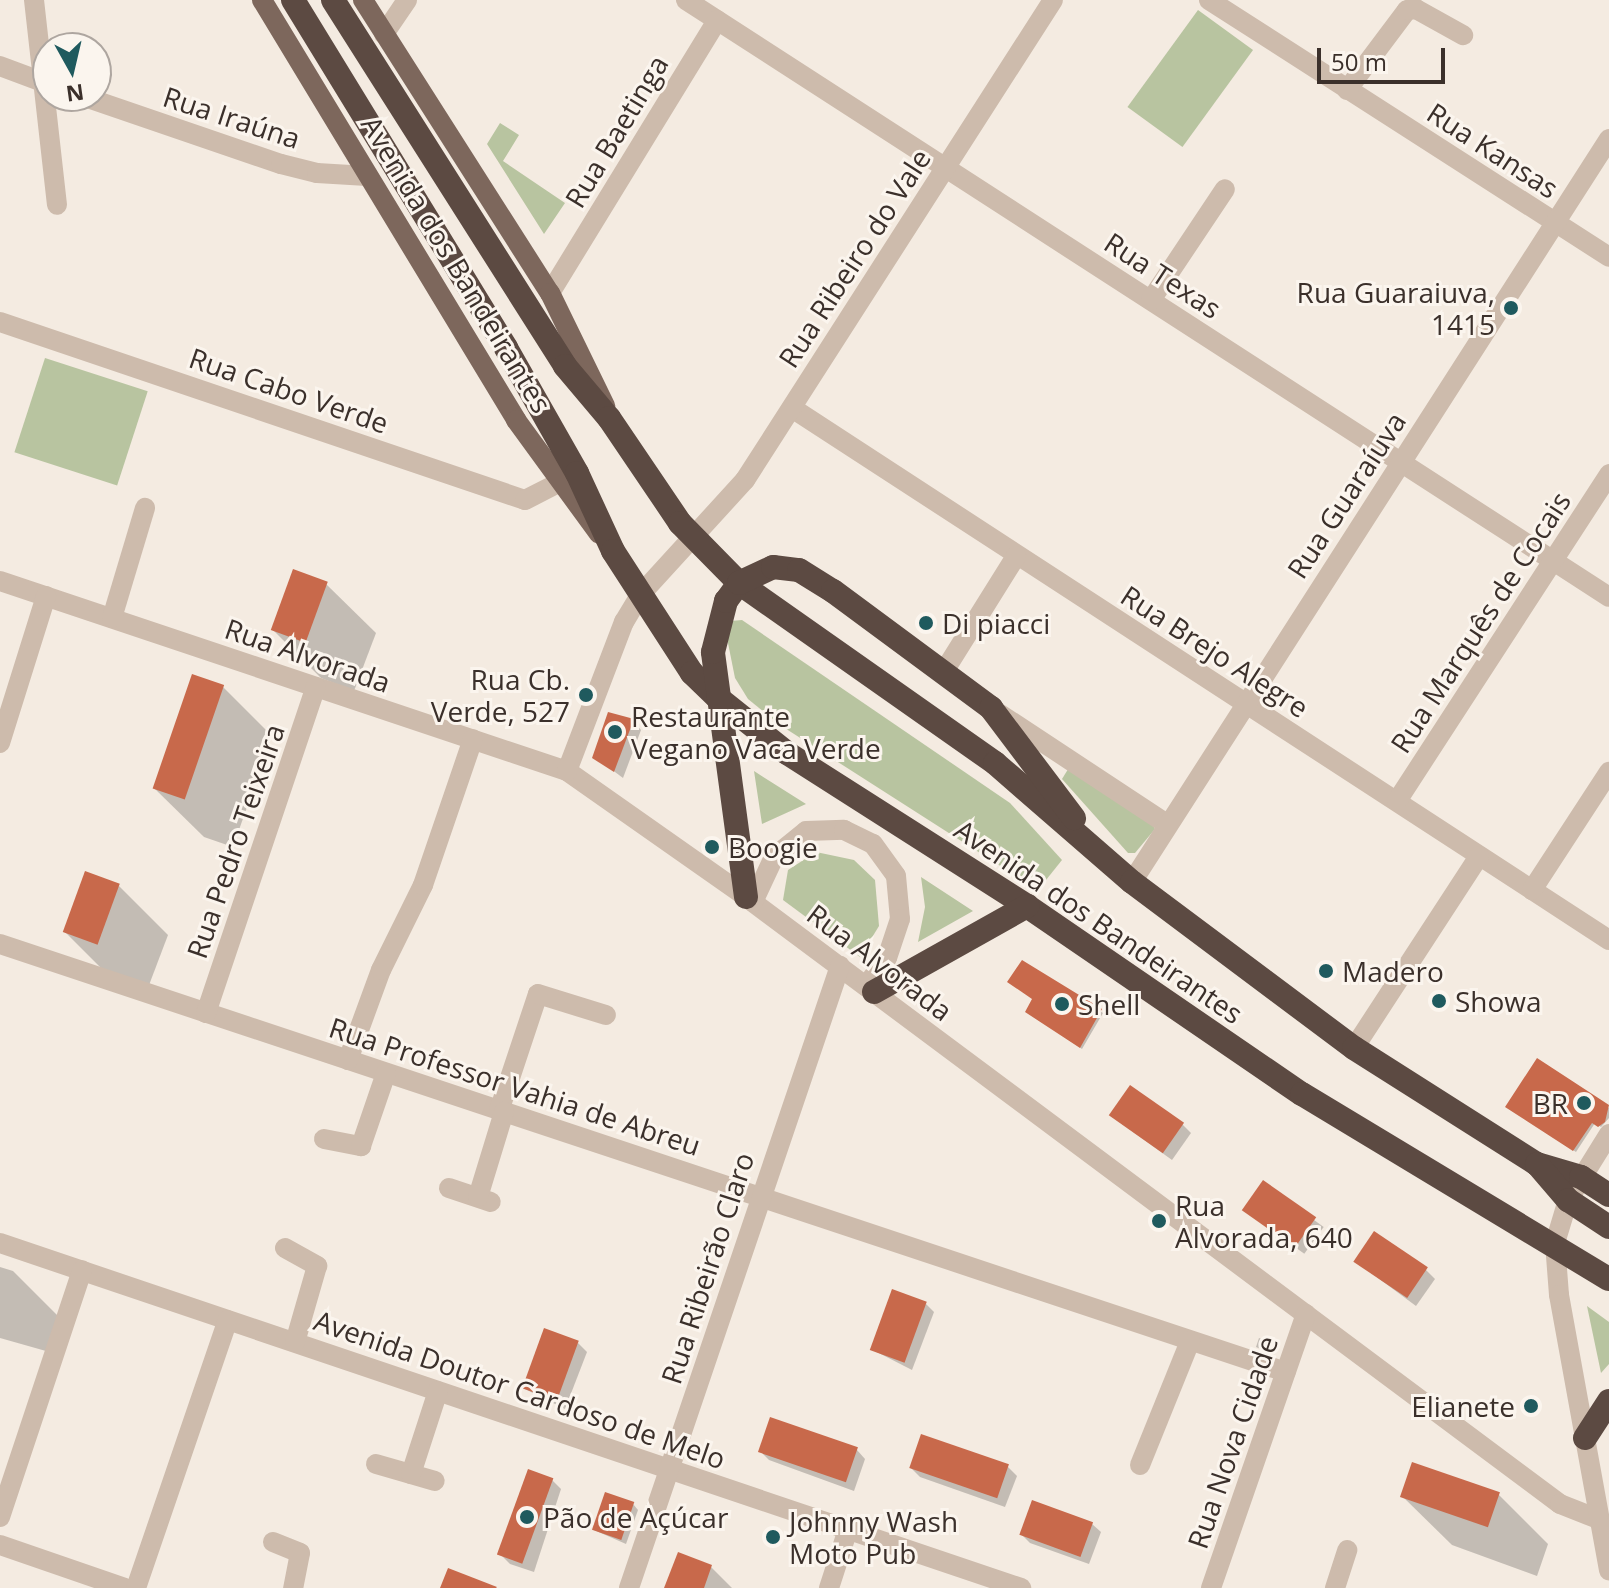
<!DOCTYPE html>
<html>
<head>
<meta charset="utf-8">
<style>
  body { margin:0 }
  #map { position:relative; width:1609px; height:1588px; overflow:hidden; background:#f4ebe1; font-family:"Open Sans",sans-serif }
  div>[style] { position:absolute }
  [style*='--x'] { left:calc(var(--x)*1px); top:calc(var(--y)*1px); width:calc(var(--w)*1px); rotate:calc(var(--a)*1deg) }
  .green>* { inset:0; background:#b8c4a0; transform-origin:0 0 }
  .shadow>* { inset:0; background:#0003; transform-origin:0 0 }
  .building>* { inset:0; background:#c8694b; transform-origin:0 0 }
  .minor>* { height:20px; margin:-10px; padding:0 10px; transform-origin:10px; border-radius:10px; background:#cdbbac }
  .major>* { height:20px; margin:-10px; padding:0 10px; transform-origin:10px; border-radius:10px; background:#7d675c }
  .highway>* { height:24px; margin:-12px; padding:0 12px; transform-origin:12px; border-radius:12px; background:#5c4a42 }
  .dots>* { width:22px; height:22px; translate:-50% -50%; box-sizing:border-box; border:4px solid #fbf5ee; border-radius:50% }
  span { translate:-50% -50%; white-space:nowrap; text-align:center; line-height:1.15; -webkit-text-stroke:6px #fbf5ee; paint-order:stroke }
  .street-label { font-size:28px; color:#3b302b }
  .poi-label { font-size:28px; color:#3b302b }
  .right { translate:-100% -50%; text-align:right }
  .left { translate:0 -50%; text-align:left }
  .north { position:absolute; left:32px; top:32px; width:80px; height:80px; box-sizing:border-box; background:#fbf5ee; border:2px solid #aea6a0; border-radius:50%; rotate:172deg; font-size:22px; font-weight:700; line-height:32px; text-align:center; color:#3b302b }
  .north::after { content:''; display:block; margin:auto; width:28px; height:36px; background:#1f5a5e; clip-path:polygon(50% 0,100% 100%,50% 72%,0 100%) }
  .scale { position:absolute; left:1317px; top:48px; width:128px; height:36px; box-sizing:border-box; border:4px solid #3b302b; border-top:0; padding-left:10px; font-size:24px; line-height:28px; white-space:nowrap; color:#3b302b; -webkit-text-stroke:6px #fbf5ee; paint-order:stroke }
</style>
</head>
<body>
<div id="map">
  <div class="green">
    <div style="left:1198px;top:10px;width:68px;height:120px;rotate:36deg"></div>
    <div style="clip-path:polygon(500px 123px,519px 135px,503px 161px,565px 203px,544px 234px,487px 144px)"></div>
    <div style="left:45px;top:358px;width:108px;height:99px;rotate:18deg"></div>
    <div style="clip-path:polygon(742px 620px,1010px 803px,1062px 860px,1038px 890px,780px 725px,748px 699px,735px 678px,727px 638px,731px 621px)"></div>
    <div style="clip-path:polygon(1070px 766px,1152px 823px,1155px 829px,1135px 853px,1128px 853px,1062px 779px)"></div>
    <div style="clip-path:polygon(754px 771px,768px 780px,806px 804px,762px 824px)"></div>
    <div style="clip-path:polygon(816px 852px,854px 860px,875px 880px,879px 926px,860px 957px,783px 900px,788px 870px)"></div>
    <div style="clip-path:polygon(921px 877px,973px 911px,918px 942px,925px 907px)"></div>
    <div style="clip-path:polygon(1587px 1306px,1609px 1322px,1609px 1364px,1601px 1373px)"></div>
  </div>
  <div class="shadow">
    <div style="clip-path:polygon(326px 584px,376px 633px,354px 691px,321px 678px,272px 629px)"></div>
    <div style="clip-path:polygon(223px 687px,272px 736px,233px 847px,204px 837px,154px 788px)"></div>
    <div style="clip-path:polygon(633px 721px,641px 730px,623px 778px,595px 757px)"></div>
    <div style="clip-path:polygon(119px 886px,168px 935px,146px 993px,113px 980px,64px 931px)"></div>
    <div style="clip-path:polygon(1023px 963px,1103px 1013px,1082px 1049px,1030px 1013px,1035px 999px)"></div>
    <div style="clip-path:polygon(1537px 1061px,1609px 1108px,1609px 1118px,1601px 1127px,1595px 1123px,1576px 1152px,1510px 1108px)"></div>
    <div style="clip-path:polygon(1111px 1116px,1182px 1124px,1191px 1133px,1172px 1160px)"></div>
    <div style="left:1263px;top:1183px;width:75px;height:33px;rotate:36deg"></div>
    <div style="clip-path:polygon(1355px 1261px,1426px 1270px,1435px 1279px,1416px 1306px)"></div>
    <div style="clip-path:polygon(0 1267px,13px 1271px,62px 1320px,53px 1353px,0 1338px)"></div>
    <div style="clip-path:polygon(926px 1304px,934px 1312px,912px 1370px,871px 1349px)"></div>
    <div style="clip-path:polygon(1259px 1338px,1274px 1344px,1272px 1354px,1256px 1347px)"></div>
    <div style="clip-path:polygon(578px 1343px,587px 1352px,565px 1409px,523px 1388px)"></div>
    <div style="clip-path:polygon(857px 1450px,865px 1459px,854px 1491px,769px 1460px,760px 1451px)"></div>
    <div style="clip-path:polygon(1008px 1467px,1017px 1476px,1005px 1507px,920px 1477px,911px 1468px)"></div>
    <div style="clip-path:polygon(552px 1480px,561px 1489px,534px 1572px,510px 1564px,501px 1555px)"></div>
    <div style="clip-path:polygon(1499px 1495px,1548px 1544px,1537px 1576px,1452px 1545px,1402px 1496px)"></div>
    <div style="clip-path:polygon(633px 1504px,638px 1510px,626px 1544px,594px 1530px)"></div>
    <div style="clip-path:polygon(1092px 1524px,1101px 1532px,1089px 1564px,1030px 1543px,1021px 1534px)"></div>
    <div style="clip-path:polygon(679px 1555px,711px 1567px,732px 1588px,666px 1588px)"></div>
  </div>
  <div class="building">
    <div style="left:293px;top:569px;width:37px;height:65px;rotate:20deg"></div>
    <div style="left:192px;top:674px;width:34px;height:121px;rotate:19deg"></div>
    <div style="clip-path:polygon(608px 712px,634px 719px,614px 772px,592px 758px)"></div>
    <div style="left:85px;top:871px;width:37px;height:65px;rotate:20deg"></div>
    <div style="clip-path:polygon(1022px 960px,1102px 1009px,1080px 1048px,1025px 1012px,1032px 999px,1007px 982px)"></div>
    <div style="clip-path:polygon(1537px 1058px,1609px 1105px,1605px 1122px,1598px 1127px,1592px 1123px,1573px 1151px,1505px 1107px)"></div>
    <div style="left:1130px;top:1085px;width:66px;height:37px;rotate:35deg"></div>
    <div style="left:1263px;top:1180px;width:65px;height:37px;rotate:35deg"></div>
    <div style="left:1374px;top:1231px;width:65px;height:37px;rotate:34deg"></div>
    <div style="left:892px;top:1289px;width:37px;height:65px;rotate:20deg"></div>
    <div style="left:544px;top:1328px;width:37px;height:64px;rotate:20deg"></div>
    <div style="left:770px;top:1417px;width:93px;height:37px;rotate:19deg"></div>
    <div style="left:921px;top:1434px;width:93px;height:36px;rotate:19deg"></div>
    <div style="left:1412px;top:1462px;width:93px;height:37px;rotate:19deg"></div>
    <div style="left:528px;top:1469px;width:27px;height:91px;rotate:20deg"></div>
    <div style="left:605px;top:1492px;width:31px;height:40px;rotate:19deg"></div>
    <div style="left:1032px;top:1500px;width:65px;height:37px;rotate:20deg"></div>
    <div style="clip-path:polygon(678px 1552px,712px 1565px,704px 1588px,664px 1588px)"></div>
    <div style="clip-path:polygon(448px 1568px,497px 1587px,496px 1588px,440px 1588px)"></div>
  </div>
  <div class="minor">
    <div style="--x:34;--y:0;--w:206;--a:83.6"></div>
    <div style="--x:686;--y:0;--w:1099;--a:32.89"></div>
    <div style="--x:1209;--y:0;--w:475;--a:32.7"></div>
    <div style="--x:384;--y:34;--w:41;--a:-55.9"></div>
    <div style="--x:0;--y:66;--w:51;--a:20.6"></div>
    <div style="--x:1347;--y:90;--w:100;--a:-53.1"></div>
    <div style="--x:1407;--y:10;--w:9;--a:-6"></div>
    <div style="--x:1416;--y:9;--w:54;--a:29"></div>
    <div style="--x:82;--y:96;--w:210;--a:18.9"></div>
    <div style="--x:281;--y:164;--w:37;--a:14"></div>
    <div style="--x:317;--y:173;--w:50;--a:3.4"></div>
    <div style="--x:550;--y:293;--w:320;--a:-58.5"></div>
    <div style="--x:1151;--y:300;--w:133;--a:-56.3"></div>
    <div style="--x:0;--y:322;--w:554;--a:18.73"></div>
    <div style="--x:525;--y:500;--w:37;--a:-27"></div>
    <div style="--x:792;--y:408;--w:975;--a:33.07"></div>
    <div style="--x:0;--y:581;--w:598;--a:18.53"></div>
    <div style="--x:567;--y:771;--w:219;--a:35.1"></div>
    <div style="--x:746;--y:897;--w:1015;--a:36.71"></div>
    <div style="--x:1560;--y:1504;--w:41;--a:21.5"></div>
    <div style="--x:112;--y:618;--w:115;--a:-73.3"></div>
    <div style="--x:943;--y:673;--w:138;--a:-58"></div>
    <div style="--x:1000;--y:714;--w:200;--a:33.4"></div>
    <div style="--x:0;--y:743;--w:154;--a:-72.6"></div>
    <div style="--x:567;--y:771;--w:160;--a:-69.1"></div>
    <div style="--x:624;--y:622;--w:31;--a:-59"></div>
    <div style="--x:640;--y:595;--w:156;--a:-47.6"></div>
    <div style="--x:745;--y:480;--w:570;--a:-57.31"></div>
    <div style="--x:1397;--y:801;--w:390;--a:-57"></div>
    <div style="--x:1132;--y:882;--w:883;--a:-57.3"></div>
    <div style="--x:1532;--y:890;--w:141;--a:-56.9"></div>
    <div style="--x:753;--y:902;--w:50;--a:-65"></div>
    <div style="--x:774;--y:857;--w:41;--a:-39.1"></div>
    <div style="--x:806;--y:831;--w:38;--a:-2"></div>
    <div style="--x:844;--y:830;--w:32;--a:26"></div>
    <div style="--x:873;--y:844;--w:39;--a:54"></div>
    <div style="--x:896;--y:876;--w:43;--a:84.7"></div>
    <div style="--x:900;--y:919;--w:41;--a:108.4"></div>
    <div style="--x:887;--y:958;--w:35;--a:127"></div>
    <div style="--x:0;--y:944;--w:1355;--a:18.41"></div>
    <div style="--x:206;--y:1013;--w:344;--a:-71.4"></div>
    <div style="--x:1354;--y:1048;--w:229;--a:-56.9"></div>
    <div style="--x:348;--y:1060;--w:96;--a:-69.9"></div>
    <div style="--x:381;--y:970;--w:95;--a:-63.7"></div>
    <div style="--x:423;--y:885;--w:154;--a:-71.1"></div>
    <div style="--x:499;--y:1111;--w:123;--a:-71.6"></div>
    <div style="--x:538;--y:994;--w:71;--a:17.2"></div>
    <div style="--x:1609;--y:1134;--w:78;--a:121.8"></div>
    <div style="--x:1568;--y:1200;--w:45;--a:106.8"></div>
    <div style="--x:1555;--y:1243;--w:52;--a:85.6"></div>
    <div style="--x:1559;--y:1295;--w:280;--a:79.7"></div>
    <div style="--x:324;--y:1139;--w:38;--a:11"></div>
    <div style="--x:361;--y:1146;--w:77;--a:-71.1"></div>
    <div style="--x:449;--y:1188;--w:44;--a:18.4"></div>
    <div style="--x:478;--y:1197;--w:89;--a:-73"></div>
    <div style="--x:0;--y:1243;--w:1078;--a:18.67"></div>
    <div style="--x:285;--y:1248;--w:37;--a:29"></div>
    <div style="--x:317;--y:1266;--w:79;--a:106.1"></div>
    <div style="--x:376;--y:1464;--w:61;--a:16.1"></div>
    <div style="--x:1140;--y:1465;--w:134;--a:-68"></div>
    <div style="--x:411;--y:1474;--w:87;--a:-72"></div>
    <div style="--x:0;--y:1517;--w:260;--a:-71.6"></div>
    <div style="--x:273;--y:1542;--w:29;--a:22"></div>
    <div style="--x:300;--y:1553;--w:36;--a:101"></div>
    <div style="--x:0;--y:1545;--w:132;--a:19"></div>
    <div style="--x:136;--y:1588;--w:283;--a:-71.1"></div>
    <div style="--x:629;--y:1588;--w:657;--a:-71.26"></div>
    <div style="--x:829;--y:1588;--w:62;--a:-72.1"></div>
    <div style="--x:1211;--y:1588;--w:290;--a:-70.9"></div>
    <div style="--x:1335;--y:1588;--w:40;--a:-72"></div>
  </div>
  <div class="major">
    <div style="--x:262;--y:0;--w:491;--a:58.8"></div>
    <div style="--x:516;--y:420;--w:141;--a:53.9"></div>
    <div style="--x:363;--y:0;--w:348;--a:57.5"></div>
    <div style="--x:550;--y:293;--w:126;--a:64"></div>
  </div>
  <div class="highway">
    <div style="--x:293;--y:0;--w:408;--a:58.5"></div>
    <div style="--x:506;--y:348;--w:144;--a:60.4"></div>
    <div style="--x:577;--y:473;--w:86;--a:65.2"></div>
    <div style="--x:613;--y:551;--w:145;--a:57.1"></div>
    <div style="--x:692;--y:673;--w:36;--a:44"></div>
    <div style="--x:718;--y:698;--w:88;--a:38.6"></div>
    <div style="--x:787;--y:753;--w:285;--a:32.5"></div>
    <div style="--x:1027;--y:906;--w:333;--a:34.4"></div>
    <div style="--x:1302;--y:1094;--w:358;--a:31.1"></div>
    <div style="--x:333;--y:0;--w:433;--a:57.6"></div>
    <div style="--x:565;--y:366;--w:68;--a:49.8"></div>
    <div style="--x:609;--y:418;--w:127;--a:55.9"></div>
    <div style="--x:680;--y:523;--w:84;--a:45.5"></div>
    <div style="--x:739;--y:583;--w:313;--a:35.1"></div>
    <div style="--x:995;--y:763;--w:181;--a:41"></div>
    <div style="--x:1132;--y:882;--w:277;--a:36.8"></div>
    <div style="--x:1354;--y:1048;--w:217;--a:32.4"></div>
    <div style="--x:1537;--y:1164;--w:46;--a:16.5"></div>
    <div style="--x:1581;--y:1177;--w:33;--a:33"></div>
    <div style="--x:746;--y:897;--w:247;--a:-97.7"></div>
    <div style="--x:713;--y:652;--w:53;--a:-75.7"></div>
    <div style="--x:726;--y:601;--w:22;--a:-54"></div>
    <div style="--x:739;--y:583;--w:38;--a:-25"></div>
    <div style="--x:773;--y:567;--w:26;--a:7"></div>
    <div style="--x:799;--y:570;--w:40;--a:32"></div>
    <div style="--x:833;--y:591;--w:197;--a:36.5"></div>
    <div style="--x:991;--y:708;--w:138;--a:53"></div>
    <div style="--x:874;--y:992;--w:176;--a:-29.3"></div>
    <div style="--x:1537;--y:1164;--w:48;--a:49.3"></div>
    <div style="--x:1568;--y:1200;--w:49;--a:33.4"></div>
    <div style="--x:1585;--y:1438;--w:44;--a:-57"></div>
  </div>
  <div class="dots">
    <div style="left:1511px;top:308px;background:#1f5a5e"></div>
    <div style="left:926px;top:623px;background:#1f5a5e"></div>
    <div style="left:586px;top:695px;background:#1f5a5e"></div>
    <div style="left:615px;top:732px;background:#1f5a5e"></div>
    <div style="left:712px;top:847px;background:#1f5a5e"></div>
    <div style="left:1326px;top:971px;background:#1f5a5e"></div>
    <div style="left:1439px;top:1001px;background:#1f5a5e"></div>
    <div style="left:1062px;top:1004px;background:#1f5a5e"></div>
    <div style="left:1584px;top:1103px;background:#1f5a5e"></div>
    <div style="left:1159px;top:1221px;background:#1f5a5e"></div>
    <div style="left:1531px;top:1406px;background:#1f5a5e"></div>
    <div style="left:527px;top:1517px;background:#1f5a5e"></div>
    <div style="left:773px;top:1537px;background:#1f5a5e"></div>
  </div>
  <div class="street-label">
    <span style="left:232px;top:117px;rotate:18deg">Rua Iraúna</span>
    <span style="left:616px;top:131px;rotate:-59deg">Rua Baetinga</span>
    <span style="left:1493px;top:150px;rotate:33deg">Rua Kansas</span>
    <span style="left:854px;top:258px;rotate:-57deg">Rua Ribeiro do Vale</span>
    <span style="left:457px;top:264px;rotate:59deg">Avenida dos Bandeirantes</span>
    <span style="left:1163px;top:275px;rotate:33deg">Rua Texas</span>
    <span style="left:289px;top:390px;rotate:19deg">Rua Cabo Verde</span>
    <span style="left:1346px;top:495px;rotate:-57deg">Rua Guaraíuva</span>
    <span style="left:1480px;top:622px;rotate:-57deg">Rua Marquês de Cocais</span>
    <span style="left:1215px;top:651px;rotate:33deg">Rua Brejo Alegre</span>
    <span style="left:308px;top:655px;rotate:19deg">Rua Alvorada</span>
    <span style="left:235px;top:841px;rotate:-71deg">Rua Pedro Teixeira</span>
    <span style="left:1099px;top:921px;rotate:34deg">Avenida dos Bandeirantes</span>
    <span style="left:880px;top:962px;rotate:37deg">Rua Alvorada</span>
    <span style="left:515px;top:1086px;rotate:18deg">Rua Professor Vahia de Abreu</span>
    <span style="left:707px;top:1268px;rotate:-72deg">Rua Ribeirão Claro</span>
    <span style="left:520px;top:1389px;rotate:19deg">Avenida Doutor Cardoso de Melo</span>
    <span style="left:1232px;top:1442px;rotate:-71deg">Rua Nova Cidade</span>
  </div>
  <div class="poi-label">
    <span class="right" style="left:1495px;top:308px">Rua Guaraiuva,<br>1415</span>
    <span class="left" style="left:942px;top:623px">Di piacci</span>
    <span class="right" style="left:570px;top:695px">Rua Cb.<br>Verde, 527</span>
    <span class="left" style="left:631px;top:732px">Restaurante<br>Vegano Vaca Verde</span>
    <span class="left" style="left:728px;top:847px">Boogie</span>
    <span class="left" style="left:1342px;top:971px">Madero</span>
    <span class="left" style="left:1455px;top:1001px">Showa</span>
    <span class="left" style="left:1078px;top:1004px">Shell</span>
    <span class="right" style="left:1568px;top:1103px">BR</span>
    <span class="left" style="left:1175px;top:1221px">Rua<br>Alvorada, 640</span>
    <span class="right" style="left:1515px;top:1406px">Elianete</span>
    <span class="left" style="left:543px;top:1517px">Pão de Açúcar</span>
    <span class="left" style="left:789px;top:1537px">Johnny Wash<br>Moto Pub</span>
  </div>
  <div class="north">N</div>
  <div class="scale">50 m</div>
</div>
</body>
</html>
